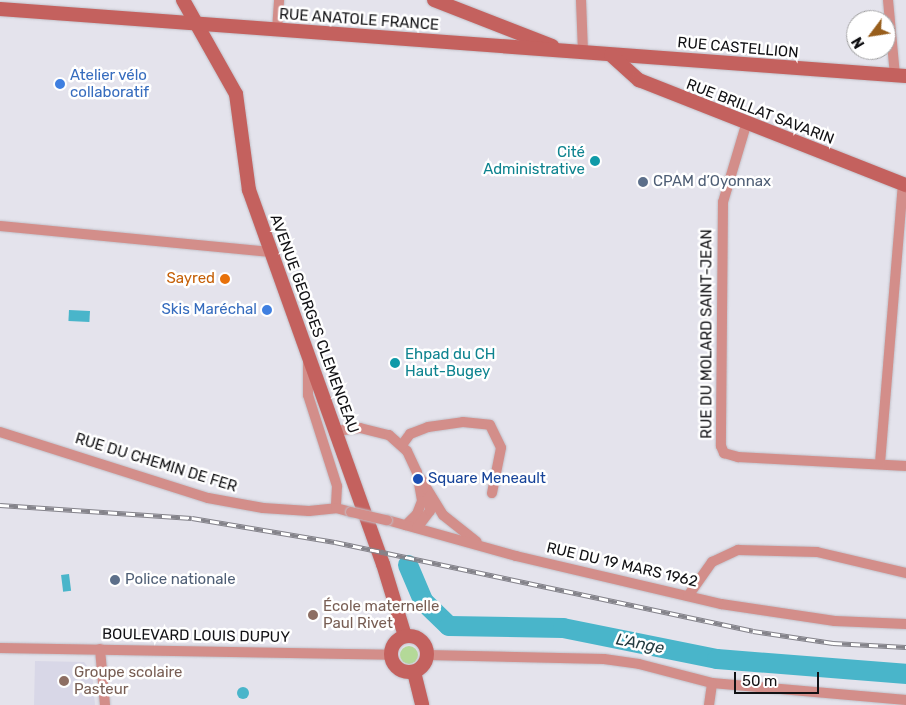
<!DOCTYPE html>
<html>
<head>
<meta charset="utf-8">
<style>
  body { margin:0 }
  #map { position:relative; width:906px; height:705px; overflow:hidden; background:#e4e3ec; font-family:Rubik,sans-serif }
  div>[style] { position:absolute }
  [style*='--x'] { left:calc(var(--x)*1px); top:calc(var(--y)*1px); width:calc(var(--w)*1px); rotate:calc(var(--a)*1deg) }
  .built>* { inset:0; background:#d8d7e7 }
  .green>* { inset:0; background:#b4d998 }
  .round { border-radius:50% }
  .water>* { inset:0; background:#49b5ca; transform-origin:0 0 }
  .river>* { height:20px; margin:-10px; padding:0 10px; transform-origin:10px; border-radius:10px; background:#49b5ca }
  .roads { filter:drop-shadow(0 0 1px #c2c1c9) drop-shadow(0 0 1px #c2c1c9) }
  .street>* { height:10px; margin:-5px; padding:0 5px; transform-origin:5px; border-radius:5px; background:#d38e8a }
  .secondary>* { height:14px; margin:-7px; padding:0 7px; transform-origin:7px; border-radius:7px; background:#c4615e }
  .secondary>.ring { margin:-7px; padding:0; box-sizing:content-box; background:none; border:14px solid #c4615e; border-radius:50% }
  .rail>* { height:5px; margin-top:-2.5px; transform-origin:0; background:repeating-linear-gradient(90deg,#fff 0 9px,#84838a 0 18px); box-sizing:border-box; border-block:1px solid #84838a }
  .bridges { filter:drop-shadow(0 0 1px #c2c1c9) drop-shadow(0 0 1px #c2c1c9) }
  .street-bridge>* { height:10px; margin:-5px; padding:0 5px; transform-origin:5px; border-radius:5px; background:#d38e8a }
  .dots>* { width:14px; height:14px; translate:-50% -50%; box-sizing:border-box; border:2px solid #fff; border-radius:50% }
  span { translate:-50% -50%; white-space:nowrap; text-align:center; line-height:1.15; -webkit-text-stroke:5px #fff; paint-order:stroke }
  .street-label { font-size:15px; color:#111114 }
  .shop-label { font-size:15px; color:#366cbe }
  .left { translate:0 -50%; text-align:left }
  .right { translate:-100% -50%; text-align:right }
  .culture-label { font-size:15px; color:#0d838f }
  .service-label { font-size:15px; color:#4e5e75 }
  .food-label { font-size:15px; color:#c56008 }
  .transit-label { font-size:15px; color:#164399 }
  .education-label { font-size:15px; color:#785e54 }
  .water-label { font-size:16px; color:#243c41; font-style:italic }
  .north { position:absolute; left:846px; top:10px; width:50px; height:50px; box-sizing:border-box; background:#fff; border:1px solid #a0a0a1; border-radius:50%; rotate:239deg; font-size:14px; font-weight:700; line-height:20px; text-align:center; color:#111114 }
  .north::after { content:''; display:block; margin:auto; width:18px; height:22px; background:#985e1c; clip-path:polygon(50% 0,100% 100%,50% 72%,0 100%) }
  .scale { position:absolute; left:734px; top:672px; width:85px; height:22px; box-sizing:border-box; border:2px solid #111114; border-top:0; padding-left:6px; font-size:15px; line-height:18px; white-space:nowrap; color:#111114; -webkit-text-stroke:4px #fff; paint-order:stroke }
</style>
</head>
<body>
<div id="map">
  <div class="built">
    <div style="clip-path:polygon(35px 661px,84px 662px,92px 672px,95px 705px,34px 705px)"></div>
  </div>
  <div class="green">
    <div class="round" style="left:400px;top:646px;width:18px;height:18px"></div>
  </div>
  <div class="water">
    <div style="left:69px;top:310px;width:21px;height:11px;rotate:3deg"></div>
    <div style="left:69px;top:574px;width:17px;height:8px;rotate:83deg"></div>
    <div class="round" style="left:237px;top:687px;width:12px;height:12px"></div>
  </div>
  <div class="river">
    <div style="--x:408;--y:565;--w:39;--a:67"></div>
    <div style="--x:423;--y:601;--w:36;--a:44"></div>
    <div style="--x:449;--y:626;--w:114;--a:1"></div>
    <div style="--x:563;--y:628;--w:157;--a:11.4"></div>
    <div style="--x:717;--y:659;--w:190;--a:4.5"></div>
  </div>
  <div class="roads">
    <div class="street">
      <div style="--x:581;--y:0;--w:53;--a:87.8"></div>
      <div style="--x:888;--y:0;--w:75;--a:84.7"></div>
      <div style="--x:277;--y:30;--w:30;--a:-86"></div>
      <div style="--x:746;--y:125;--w:80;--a:106.6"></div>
      <div style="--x:723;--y:202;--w:244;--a:90.5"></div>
      <div style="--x:721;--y:446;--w:8;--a:67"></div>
      <div style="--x:724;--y:453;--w:15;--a:16"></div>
      <div style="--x:738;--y:457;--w:168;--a:3.1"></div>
      <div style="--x:0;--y:226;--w:272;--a:5.5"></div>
      <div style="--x:308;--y:360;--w:35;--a:90"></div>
      <div style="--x:308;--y:395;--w:96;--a:72.3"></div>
      <div style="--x:337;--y:486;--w:22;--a:93"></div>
      <div style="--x:335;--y:431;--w:25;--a:-7"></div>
      <div style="--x:360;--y:428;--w:30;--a:14"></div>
      <div style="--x:389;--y:435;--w:24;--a:42"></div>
      <div style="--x:407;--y:451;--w:23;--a:65"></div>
      <div style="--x:417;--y:472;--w:29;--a:80"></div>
      <div style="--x:422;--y:501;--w:14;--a:111"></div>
      <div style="--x:417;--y:514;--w:16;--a:135"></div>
      <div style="--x:0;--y:432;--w:218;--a:17.6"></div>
      <div style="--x:208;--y:498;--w:56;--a:10.3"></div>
      <div style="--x:263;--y:508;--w:46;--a:3.7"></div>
      <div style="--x:309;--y:511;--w:27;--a:-6"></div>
      <div style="--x:336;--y:508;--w:16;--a:15"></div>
      <div style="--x:402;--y:445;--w:14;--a:-54"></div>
      <div style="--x:410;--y:434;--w:19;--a:-21"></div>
      <div style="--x:428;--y:427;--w:35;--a:-8"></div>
      <div style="--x:463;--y:422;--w:27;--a:6"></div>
      <div style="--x:490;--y:425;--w:25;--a:64"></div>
      <div style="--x:501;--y:448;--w:46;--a:101.3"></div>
      <div style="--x:880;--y:463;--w:280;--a:-85.3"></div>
      <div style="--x:421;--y:479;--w:42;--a:58.6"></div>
      <div style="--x:443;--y:515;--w:43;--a:38.5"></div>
      <div style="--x:387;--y:520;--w:134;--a:15.6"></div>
      <div style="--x:516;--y:556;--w:211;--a:13.2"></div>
      <div style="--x:721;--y:604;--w:115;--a:8.5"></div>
      <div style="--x:835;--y:621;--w:71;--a:2.4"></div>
      <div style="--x:417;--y:528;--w:21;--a:-53"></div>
      <div style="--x:430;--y:511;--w:15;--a:-90"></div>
      <div style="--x:688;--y:596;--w:42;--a:-54.8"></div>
      <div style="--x:712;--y:562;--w:29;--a:-25"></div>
      <div style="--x:738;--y:550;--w:79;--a:1.5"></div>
      <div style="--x:817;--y:552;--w:91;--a:13.3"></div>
      <div style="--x:0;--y:648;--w:391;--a:1"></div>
      <div style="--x:100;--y:649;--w:56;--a:84.9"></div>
      <div style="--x:427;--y:655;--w:177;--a:1.3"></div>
      <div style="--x:604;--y:659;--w:35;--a:8"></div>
      <div style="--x:639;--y:664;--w:75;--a:14.6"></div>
      <div style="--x:712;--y:683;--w:195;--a:5"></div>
      <div style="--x:709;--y:705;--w:22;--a:-82"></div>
    </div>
    <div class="secondary">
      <div style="--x:183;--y:0;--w:108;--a:60.6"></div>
      <div style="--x:236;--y:94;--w:97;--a:82.3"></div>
      <div style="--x:249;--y:190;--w:397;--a:70.3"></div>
      <div style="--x:383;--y:564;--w:75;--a:73"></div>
      <div style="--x:434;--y:0;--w:127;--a:21.3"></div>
      <div style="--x:0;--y:9;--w:908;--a:4.23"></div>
      <div style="--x:611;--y:55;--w:38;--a:42"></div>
      <div style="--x:639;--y:80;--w:287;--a:21.5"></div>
      <div class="ring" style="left:391px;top:636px;width:22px;height:22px"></div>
      <div style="--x:414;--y:672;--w:34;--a:76"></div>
    </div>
  </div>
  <div class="rail">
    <div style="--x:0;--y:505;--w:192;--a:3.9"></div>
    <div style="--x:192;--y:518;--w:145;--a:9.5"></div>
    <div style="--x:335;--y:542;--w:427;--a:12"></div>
    <div style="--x:753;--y:631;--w:81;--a:8.5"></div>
    <div style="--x:833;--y:643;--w:73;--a:3.1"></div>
  </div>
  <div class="bridges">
    <div class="street-bridge">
      <div style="--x:351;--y:512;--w:37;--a:13"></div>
    </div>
  </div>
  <div class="dots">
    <div style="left:60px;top:84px;background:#3f7fe0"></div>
    <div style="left:595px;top:161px;background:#0f9aa8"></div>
    <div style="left:643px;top:182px;background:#5c6f8a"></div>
    <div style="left:225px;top:279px;background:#e8710a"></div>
    <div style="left:267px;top:310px;background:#3f7fe0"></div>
    <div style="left:395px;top:363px;background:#0f9aa8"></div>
    <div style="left:418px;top:479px;background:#1a4fb4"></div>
    <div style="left:115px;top:580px;background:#5c6f8a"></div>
    <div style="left:313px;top:615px;background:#8d6e63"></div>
    <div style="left:64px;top:681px;background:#8d6e63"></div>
  </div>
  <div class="street-label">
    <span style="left:359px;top:20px;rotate:4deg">RUE ANATOLE FRANCE</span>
    <span style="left:738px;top:48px;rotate:5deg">RUE CASTELLION</span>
    <span style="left:760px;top:112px;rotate:21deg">RUE BRILLAT SAVARIN</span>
    <span style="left:314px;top:324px;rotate:70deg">AVENUE GEORGES CLEMENCEAU</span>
    <span style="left:707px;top:334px;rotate:-90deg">RUE DU MOLARD SAINT-JEAN</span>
    <span style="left:156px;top:463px;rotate:17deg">RUE DU CHEMIN DE FER</span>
    <span style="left:622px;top:565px;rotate:13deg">RUE DU 19 MARS 1962</span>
    <span style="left:196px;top:636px;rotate:1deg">BOULEVARD LOUIS DUPUY</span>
  </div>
  <div class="shop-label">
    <span class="left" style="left:70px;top:84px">Atelier vélo<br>collaboratif</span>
    <span class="right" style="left:257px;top:310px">Skis Maréchal</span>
  </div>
  <div class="culture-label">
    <span class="right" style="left:585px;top:161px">Cité<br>Administrative</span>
    <span class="left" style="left:405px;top:363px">Ehpad du CH<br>Haut-Bugey</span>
  </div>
  <div class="service-label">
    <span class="left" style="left:653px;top:182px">CPAM d’Oyonnax</span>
    <span class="left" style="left:125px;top:580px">Police nationale</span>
  </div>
  <div class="food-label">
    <span class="right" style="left:215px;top:279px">Sayred</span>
  </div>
  <div class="transit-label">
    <span class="left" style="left:428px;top:479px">Square Meneault</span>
  </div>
  <div class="education-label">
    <span class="left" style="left:323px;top:615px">École maternelle<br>Paul Rivet</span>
    <span class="left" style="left:74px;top:681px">Groupe scolaire<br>Pasteur</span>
  </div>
  <div class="water-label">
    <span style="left:640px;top:644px;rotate:11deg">L'Ange</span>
  </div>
  <div class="north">N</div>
  <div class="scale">50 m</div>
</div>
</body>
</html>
